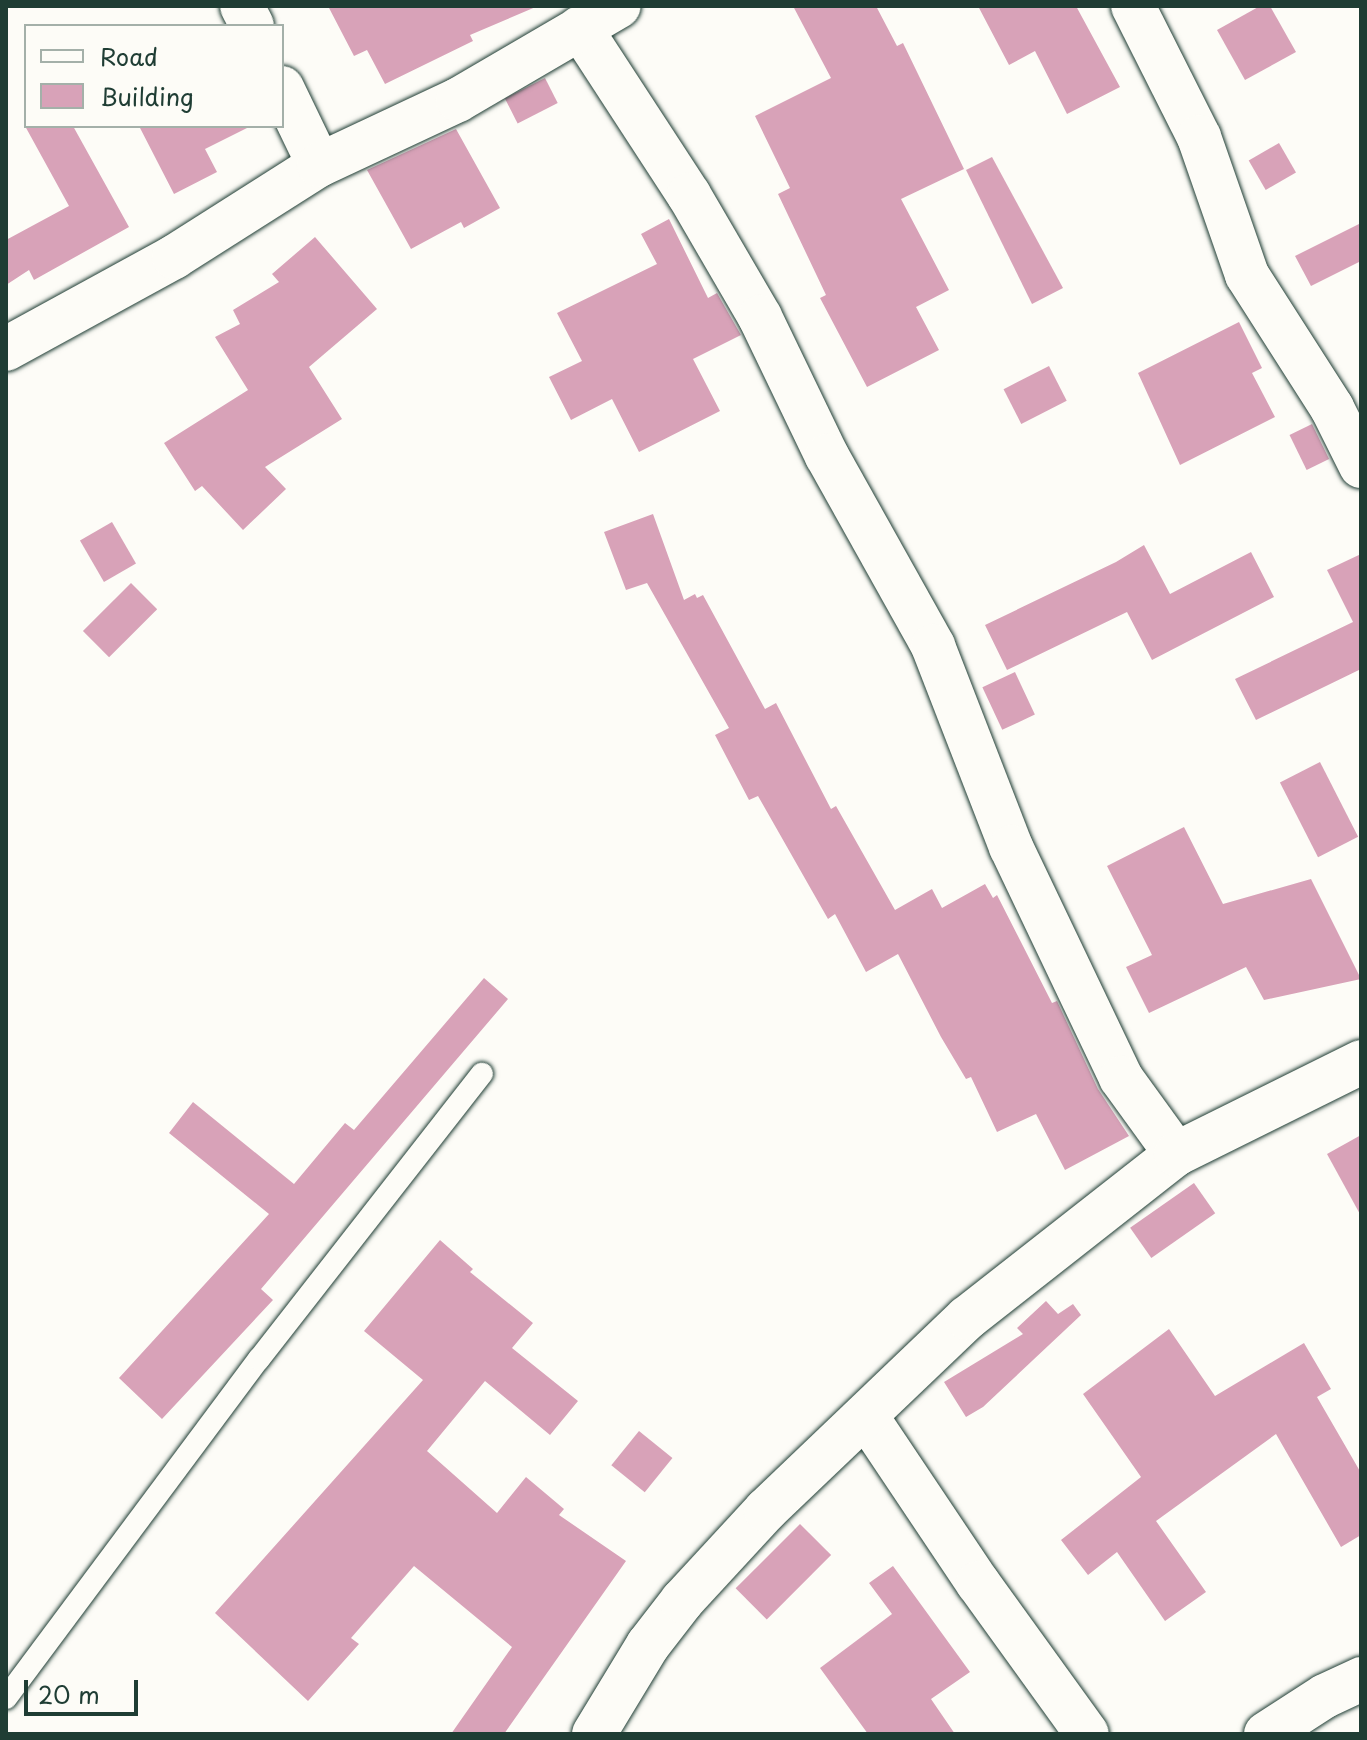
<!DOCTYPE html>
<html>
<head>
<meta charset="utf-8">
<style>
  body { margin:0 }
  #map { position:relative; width:1367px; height:1740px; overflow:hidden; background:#fdfcf7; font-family:"Playpen Sans",sans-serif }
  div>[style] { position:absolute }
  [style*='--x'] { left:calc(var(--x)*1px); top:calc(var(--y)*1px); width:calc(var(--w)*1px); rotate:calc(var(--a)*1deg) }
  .building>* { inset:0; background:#d8a2b8; transform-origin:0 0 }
  .roads { filter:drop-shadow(0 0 2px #1f3d34) drop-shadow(0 0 2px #1f3d34) }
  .service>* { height:22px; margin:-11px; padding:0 11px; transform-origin:11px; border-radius:11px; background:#fdfcf7 }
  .minor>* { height:44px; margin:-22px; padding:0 22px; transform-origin:22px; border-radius:22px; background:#fdfcf7 }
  span { translate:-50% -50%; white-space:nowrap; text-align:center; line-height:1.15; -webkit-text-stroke:7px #fdfcf7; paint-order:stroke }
  .frame { position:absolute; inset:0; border:8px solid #1f3d34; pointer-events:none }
  .legend { position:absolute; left:24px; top:24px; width:260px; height:104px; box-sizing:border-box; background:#fdfcf7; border:2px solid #a4b0a9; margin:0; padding:10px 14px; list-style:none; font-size:24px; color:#1f3d34 }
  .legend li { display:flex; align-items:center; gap:16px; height:40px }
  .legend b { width:40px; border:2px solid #a4b0a9 }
  .scale { position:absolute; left:24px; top:1680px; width:114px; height:36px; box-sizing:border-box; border:4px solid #1f3d34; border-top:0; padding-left:10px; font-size:24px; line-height:28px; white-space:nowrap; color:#1f3d34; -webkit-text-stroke:6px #fdfcf7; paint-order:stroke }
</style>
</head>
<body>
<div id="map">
  <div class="building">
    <div style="clip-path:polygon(328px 6px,538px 6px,470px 35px,473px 41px,385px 84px,367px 50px,354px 56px)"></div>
    <div style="clip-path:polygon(793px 6px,876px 6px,897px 46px,903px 43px,964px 169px,901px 199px,949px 290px,916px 307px,939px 350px,867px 387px,820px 298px,826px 295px,778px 194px,790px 188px,755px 116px,831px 78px)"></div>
    <div style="clip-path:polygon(978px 6px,1076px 6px,1120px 87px,1067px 114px,1035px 51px,1009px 65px)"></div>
    <div style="clip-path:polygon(1260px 6px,1270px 6px,1296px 52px,1245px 80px,1217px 30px)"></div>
    <div style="left:545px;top:78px;width:28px;height:45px;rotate:63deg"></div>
    <div style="clip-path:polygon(25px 126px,73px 126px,129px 227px,34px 280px,29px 270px,6px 285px,6px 240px,69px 206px)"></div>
    <div style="clip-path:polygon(139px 126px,251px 126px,205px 149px,217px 172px,174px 194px)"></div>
    <div style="clip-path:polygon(456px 129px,500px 208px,464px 228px,461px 222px,411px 249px,367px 170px)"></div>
    <div style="left:1279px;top:143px;width:34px;height:35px;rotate:60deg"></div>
    <div style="clip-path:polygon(992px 157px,1063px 288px,1032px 304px,966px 170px)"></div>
    <div style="clip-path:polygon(669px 219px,708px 298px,717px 293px,741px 335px,693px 359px,720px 411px,639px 452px,612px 399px,571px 420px,549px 377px,582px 361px,557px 313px,657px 264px,641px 234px)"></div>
    <div style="clip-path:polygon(1361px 223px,1361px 261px,1311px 286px,1295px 256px)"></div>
    <div style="clip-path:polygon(315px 237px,377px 309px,309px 367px,342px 419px,265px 467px,286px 489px,243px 530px,202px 486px,195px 491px,164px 443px,248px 390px,215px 337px,240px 324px,233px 310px,279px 282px,272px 274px)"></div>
    <div style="clip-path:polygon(1239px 322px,1262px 368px,1252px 373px,1275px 417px,1180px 465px,1138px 373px)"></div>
    <div style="left:1049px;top:366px;width:39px;height:51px;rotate:63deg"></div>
    <div style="left:1312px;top:424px;width:39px;height:25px;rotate:64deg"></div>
    <div style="clip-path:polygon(653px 514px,684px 600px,695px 594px,697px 598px,703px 595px,765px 709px,776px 703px,831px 809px,836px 806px,895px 910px,932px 889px,942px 908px,985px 884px,993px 898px,997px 895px,1052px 1003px,1057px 1001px,1098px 1089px,1129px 1136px,1065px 1170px,1036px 1114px,997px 1132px,971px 1077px,966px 1079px,941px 1037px,898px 954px,866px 972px,835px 914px,828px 919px,758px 796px,749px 800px,715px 735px,729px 728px,647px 583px,626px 590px,604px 532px)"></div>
    <div style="left:112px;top:522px;width:48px;height:37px;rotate:60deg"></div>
    <div style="clip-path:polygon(1144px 545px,1170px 594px,1251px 552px,1274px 597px,1152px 660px,1127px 612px,1007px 670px,985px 625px,1116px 562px)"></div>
    <div style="clip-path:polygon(1361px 554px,1361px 669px,1256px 720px,1235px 679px,1353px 622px,1327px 570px)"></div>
    <div style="left:131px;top:583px;width:37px;height:68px;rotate:45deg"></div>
    <div style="left:1015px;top:672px;width:47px;height:36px;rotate:65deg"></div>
    <div style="left:1320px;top:762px;width:84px;height:45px;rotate:63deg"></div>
    <div style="clip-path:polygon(1184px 827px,1223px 904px,1311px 879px,1361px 979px,1264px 1000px,1246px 967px,1149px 1013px,1126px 967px,1152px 955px,1107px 866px)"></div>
    <div style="clip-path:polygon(484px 978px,508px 999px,261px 1289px,273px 1300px,162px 1419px,119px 1378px,269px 1214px,169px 1133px,193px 1102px,294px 1184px,345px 1123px,354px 1130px)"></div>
    <div style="clip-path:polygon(1361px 1135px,1361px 1216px,1327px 1154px)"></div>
    <div style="left:1194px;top:1183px;width:37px;height:78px;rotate:55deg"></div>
    <div style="clip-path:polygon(440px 1240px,473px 1269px,470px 1272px,533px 1323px,512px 1348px,578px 1401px,550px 1435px,485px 1381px,427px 1451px,497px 1513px,526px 1477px,564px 1509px,559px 1515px,626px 1561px,504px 1734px,451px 1734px,512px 1647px,414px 1566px,351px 1638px,359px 1644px,308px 1701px,215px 1613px,423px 1380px,364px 1331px)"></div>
    <div style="clip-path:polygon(1046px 1301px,1058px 1314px,1073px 1304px,1081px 1315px,983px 1407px,966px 1417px,944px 1382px,1023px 1334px,1017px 1328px)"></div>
    <div style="clip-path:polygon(1169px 1329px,1215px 1396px,1304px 1343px,1331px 1389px,1317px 1397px,1361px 1473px,1361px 1535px,1341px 1547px,1276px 1434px,1156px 1521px,1206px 1592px,1165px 1621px,1117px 1552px,1088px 1575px,1061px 1540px,1141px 1477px,1083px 1394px)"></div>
    <div style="left:639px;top:1431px;width:43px;height:44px;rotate:39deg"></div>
    <div style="left:800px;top:1524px;width:44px;height:91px;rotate:45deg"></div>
    <div style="clip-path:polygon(893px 1566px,970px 1672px,931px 1699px,955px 1734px,868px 1734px,820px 1668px,892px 1614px,869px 1583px)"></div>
  </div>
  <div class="roads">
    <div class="service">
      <div style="--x:6;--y:1698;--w:423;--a:-53.3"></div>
      <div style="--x:259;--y:1359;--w:362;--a:-52"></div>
    </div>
    <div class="minor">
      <div style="--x:242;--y:6;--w:22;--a:63"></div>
      <div style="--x:1133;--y:6;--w:147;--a:63.3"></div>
      <div style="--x:1199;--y:137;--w:146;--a:70.8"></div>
      <div style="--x:1247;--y:275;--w:158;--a:57.4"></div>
      <div style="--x:1332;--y:408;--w:65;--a:63.4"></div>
      <div style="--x:580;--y:28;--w:199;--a:56.9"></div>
      <div style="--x:689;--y:195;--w:141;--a:59.8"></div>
      <div style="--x:760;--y:317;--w:154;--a:64.3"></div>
      <div style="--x:827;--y:456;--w:218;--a:60.8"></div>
      <div style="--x:933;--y:646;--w:216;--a:68.8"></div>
      <div style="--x:1011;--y:847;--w:256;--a:64.5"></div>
      <div style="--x:1121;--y:1078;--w:94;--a:54.1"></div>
      <div style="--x:282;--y:88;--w:85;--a:64.3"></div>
      <div style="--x:6;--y:349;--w:192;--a:-28.7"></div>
      <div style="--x:174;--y:257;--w:172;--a:-32.4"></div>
      <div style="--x:319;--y:165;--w:153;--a:-25.1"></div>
      <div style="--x:458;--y:100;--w:186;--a:-30.3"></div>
      <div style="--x:866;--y:1416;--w:201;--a:56.2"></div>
      <div style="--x:978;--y:1583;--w:186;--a:54.2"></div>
      <div style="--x:594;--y:1734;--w:104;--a:-58.8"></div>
      <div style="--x:648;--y:1645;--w:56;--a:-52.3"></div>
      <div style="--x:682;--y:1601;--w:124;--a:-47.3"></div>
      <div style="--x:766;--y:1510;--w:278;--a:-43.7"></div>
      <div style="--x:967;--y:1318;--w:266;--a:-38.1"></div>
      <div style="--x:1176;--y:1154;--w:207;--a:-26.4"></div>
      <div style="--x:1266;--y:1734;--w:70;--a:-32.8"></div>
      <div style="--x:1325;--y:1696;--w:40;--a:-25"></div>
    </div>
  </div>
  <div class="frame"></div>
  <ul class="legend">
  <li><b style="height:10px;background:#fdfcf7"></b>Road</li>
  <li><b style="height:22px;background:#d8a2b8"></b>Building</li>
  </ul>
  <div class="scale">20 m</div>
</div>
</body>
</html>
